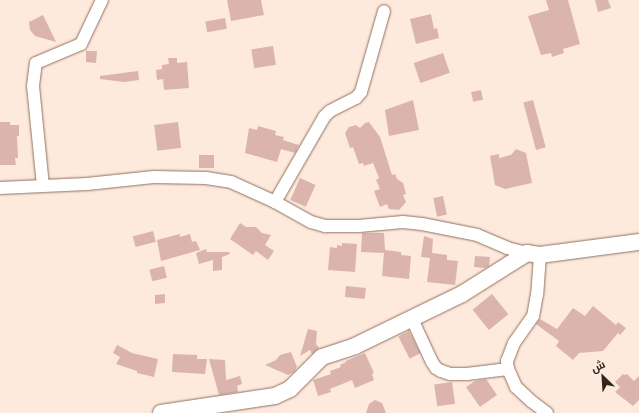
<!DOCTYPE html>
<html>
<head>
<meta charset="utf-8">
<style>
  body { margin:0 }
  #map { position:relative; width:639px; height:413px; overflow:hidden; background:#fee9dd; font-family:"Golos Text",Cairo,sans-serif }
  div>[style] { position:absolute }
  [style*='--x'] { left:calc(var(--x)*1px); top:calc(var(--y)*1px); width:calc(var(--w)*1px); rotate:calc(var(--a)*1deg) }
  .building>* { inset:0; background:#dbb4ad; transform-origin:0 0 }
  .roads { filter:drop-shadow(0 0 1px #8f715f) drop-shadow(0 0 1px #8f715f) }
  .street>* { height:12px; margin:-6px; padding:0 6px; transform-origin:6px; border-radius:6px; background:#fff }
  .secondary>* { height:16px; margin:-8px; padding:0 8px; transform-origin:8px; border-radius:8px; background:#fff }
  span { translate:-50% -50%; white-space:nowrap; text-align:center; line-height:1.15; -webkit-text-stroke:4px #fee9dd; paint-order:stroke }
  .north { position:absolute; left:583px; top:357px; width:40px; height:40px; -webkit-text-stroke:3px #fee9dd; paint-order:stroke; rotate:335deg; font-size:11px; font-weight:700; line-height:16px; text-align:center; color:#31241d }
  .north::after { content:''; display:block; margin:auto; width:14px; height:18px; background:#31241d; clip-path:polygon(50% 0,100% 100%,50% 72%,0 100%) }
</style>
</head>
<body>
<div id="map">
  <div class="building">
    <div style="clip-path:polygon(227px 0,261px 0,264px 15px,231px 21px)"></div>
    <div style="clip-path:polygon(546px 0,568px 0,580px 44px,563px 49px,564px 53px,552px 57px,551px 53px,541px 55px,528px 16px,549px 10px)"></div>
    <div style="clip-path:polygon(595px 0,608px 0,611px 8px,598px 12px)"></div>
    <div style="clip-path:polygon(431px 14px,434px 29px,437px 28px,439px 38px,416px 44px,410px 19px)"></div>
    <div style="clip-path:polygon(43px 15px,56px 42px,35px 36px,30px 30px,29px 22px)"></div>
    <div style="left:225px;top:18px;width:11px;height:20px;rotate:80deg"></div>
    <div style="left:273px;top:46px;width:19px;height:22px;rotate:81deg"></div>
    <div style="clip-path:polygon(86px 51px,97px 51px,96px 63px,86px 62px)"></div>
    <div style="left:443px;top:53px;width:21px;height:31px;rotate:71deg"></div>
    <div style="clip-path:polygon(168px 58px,177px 58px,177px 63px,187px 62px,189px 88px,164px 90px,163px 79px,157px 80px,156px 70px,162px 69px,162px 65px,169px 64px)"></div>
    <div style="clip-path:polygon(138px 71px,139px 80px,124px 82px,100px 79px,100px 76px)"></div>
    <div style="left:481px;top:90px;width:10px;height:10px;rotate:79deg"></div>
    <div style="clip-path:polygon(413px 100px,419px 130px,389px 136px,385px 110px)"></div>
    <div style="left:533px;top:100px;width:49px;height:10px;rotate:75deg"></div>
    <div style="clip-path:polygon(0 122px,10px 122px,10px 125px,19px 125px,19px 136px,17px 136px,18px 158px,15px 158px,16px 165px,0 165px)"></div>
    <div style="left:178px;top:122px;width:26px;height:24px;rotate:83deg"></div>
    <div style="clip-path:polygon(369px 122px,380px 137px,392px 175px,395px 174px,397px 179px,403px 183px,406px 194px,403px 195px,406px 202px,399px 210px,389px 209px,387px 204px,380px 207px,374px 191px,380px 189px,376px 180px,379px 178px,373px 163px,364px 166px,363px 163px,359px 164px,353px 147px,350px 148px,345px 133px,349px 127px,356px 125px,360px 128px,365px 123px)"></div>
    <div style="clip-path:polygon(258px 126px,276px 131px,275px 135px,284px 137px,283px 140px,299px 145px,295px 153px,281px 149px,277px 162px,245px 153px,249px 128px,257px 130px)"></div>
    <div style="clip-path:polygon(516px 149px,526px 153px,532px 183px,505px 189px,495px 185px,490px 156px,499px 154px,499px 158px,511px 155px)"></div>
    <div style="left:199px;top:155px;width:15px;height:13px"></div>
    <div style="left:300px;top:178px;width:17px;height:24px;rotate:24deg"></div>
    <div style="left:443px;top:196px;width:19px;height:10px;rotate:78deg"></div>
    <div style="clip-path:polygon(240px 223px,246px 227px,256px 227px,262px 233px,271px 235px,265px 245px,274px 251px,268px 260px,256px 251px,253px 255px,230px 239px)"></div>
    <div style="left:153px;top:231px;width:11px;height:21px;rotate:75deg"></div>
    <div style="clip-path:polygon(362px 233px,384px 233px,385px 250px,401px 252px,401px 255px,411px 256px,409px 279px,382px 276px,384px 253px,361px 252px)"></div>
    <div style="clip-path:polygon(180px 234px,180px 237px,190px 234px,192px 242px,196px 241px,200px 250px,161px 261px,157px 240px)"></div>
    <div style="clip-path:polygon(424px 236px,433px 239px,432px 253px,447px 255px,447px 260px,458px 261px,455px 285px,427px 282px,430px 258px,421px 257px)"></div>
    <div style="clip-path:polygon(342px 243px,357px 244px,355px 272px,328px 270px,330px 247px,337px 248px,337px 245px,342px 246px)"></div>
    <div style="clip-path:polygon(206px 249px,207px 252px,229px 252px,230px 254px,222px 257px,222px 270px,213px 271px,213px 260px,199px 264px,196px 253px)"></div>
    <div style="clip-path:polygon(475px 256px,490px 257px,489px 266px,485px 268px,474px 267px)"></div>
    <div style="left:164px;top:266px;width:12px;height:15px;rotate:76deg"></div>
    <div style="left:346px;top:286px;width:20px;height:11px;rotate:6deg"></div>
    <div style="clip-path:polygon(165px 294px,165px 303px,155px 304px,155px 295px)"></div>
    <div style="left:492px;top:294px;width:26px;height:25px;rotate:51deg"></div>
    <div style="clip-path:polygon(593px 306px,616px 325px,618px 322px,626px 328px,620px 335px,618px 333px,603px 351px,579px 353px,573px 360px,556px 346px,559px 341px,536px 324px,540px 319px,557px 329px,573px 308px,585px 316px)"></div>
    <div style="clip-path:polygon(308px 329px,317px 331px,316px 344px,319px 348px,312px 354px,310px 350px,300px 356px)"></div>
    <div style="left:409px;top:331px;width:25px;height:12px;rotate:63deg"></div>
    <div style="clip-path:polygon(117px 345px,132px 353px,158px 359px,154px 377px,137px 373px,137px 371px,116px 364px,120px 357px,113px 353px)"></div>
    <div style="clip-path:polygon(291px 352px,297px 367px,294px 372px,288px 375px,265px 365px,276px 360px,280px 355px)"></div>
    <div style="clip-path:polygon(365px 353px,374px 373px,372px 374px,374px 380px,355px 388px,352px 380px,330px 389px,331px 392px,318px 396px,313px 380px,331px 374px,330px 371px,341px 367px,340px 365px,346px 362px,346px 361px)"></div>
    <div style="clip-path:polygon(173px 354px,197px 355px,197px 359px,207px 359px,205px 374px,172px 372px)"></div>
    <div style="clip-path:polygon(209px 359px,225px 360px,226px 380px,240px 376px,242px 384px,237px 386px,238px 392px,219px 395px)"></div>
    <div style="clip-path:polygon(623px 374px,625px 375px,627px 374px,634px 381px,639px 376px,639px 400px,633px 406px,615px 392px,620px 387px,615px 382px)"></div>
    <div style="clip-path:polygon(486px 379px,497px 395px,480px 407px,466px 387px,475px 381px)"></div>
    <div style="left:452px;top:382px;width:22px;height:18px;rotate:82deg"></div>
    <div style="clip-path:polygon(375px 400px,382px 403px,386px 413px,366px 413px,369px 404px)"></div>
  </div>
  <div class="roads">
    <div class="street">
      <div style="--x:43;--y:186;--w:100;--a:-95.7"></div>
      <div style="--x:33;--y:86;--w:23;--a:-83"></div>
      <div style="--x:36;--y:63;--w:49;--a:-22.9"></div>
      <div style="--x:81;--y:44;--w:49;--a:-64.5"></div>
      <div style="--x:0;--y:188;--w:87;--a:-2.6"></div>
      <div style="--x:87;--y:184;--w:67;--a:-6"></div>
      <div style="--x:154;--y:177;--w:52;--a:1.1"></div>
      <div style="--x:206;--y:178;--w:25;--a:9"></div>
      <div style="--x:231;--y:182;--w:48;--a:24.4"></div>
      <div style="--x:275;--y:202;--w:41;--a:29.1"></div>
      <div style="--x:311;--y:222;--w:15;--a:16"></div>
      <div style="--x:325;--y:226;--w:34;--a:0"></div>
      <div style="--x:359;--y:226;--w:44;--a:-5.2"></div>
      <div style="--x:403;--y:222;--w:19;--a:6"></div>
      <div style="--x:422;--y:224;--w:56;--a:11.3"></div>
      <div style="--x:477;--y:235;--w:33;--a:23"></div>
      <div style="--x:507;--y:248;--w:21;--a:14"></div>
      <div style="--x:275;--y:202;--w:98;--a:-60"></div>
      <div style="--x:324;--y:117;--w:8;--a:-45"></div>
      <div style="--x:330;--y:111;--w:29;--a:-27"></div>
      <div style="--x:356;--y:98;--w:8;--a:-50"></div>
      <div style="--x:361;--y:92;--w:84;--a:-74.1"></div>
      <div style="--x:540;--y:255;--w:39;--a:94"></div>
      <div style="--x:537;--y:294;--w:22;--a:100"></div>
      <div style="--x:533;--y:316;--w:33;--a:125"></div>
      <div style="--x:514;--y:343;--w:19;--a:111"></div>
      <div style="--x:507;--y:361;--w:8;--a:83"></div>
      <div style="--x:508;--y:369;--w:20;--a:66"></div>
      <div style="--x:516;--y:387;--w:21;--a:43"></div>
      <div style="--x:531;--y:401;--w:20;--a:37"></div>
      <div style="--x:412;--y:319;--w:47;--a:65.1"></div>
      <div style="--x:432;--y:362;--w:7;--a:56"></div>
      <div style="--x:436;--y:368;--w:6;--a:31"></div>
      <div style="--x:441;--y:371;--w:9;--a:18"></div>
      <div style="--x:450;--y:374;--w:17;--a:0"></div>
      <div style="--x:467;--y:374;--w:41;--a:-7"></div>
    </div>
    <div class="secondary">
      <div style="--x:161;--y:413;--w:115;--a:-8.5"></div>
      <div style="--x:275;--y:396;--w:17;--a:-25"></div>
      <div style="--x:290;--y:389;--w:45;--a:-45"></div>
      <div style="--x:322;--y:357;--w:35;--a:-18"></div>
      <div style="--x:355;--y:346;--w:119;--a:-25.9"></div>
      <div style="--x:462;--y:294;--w:77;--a:-32.2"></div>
      <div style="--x:527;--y:253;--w:13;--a:9"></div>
      <div style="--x:540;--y:255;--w:100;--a:-7.5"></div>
    </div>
  </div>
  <div class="north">ش</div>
</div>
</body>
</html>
